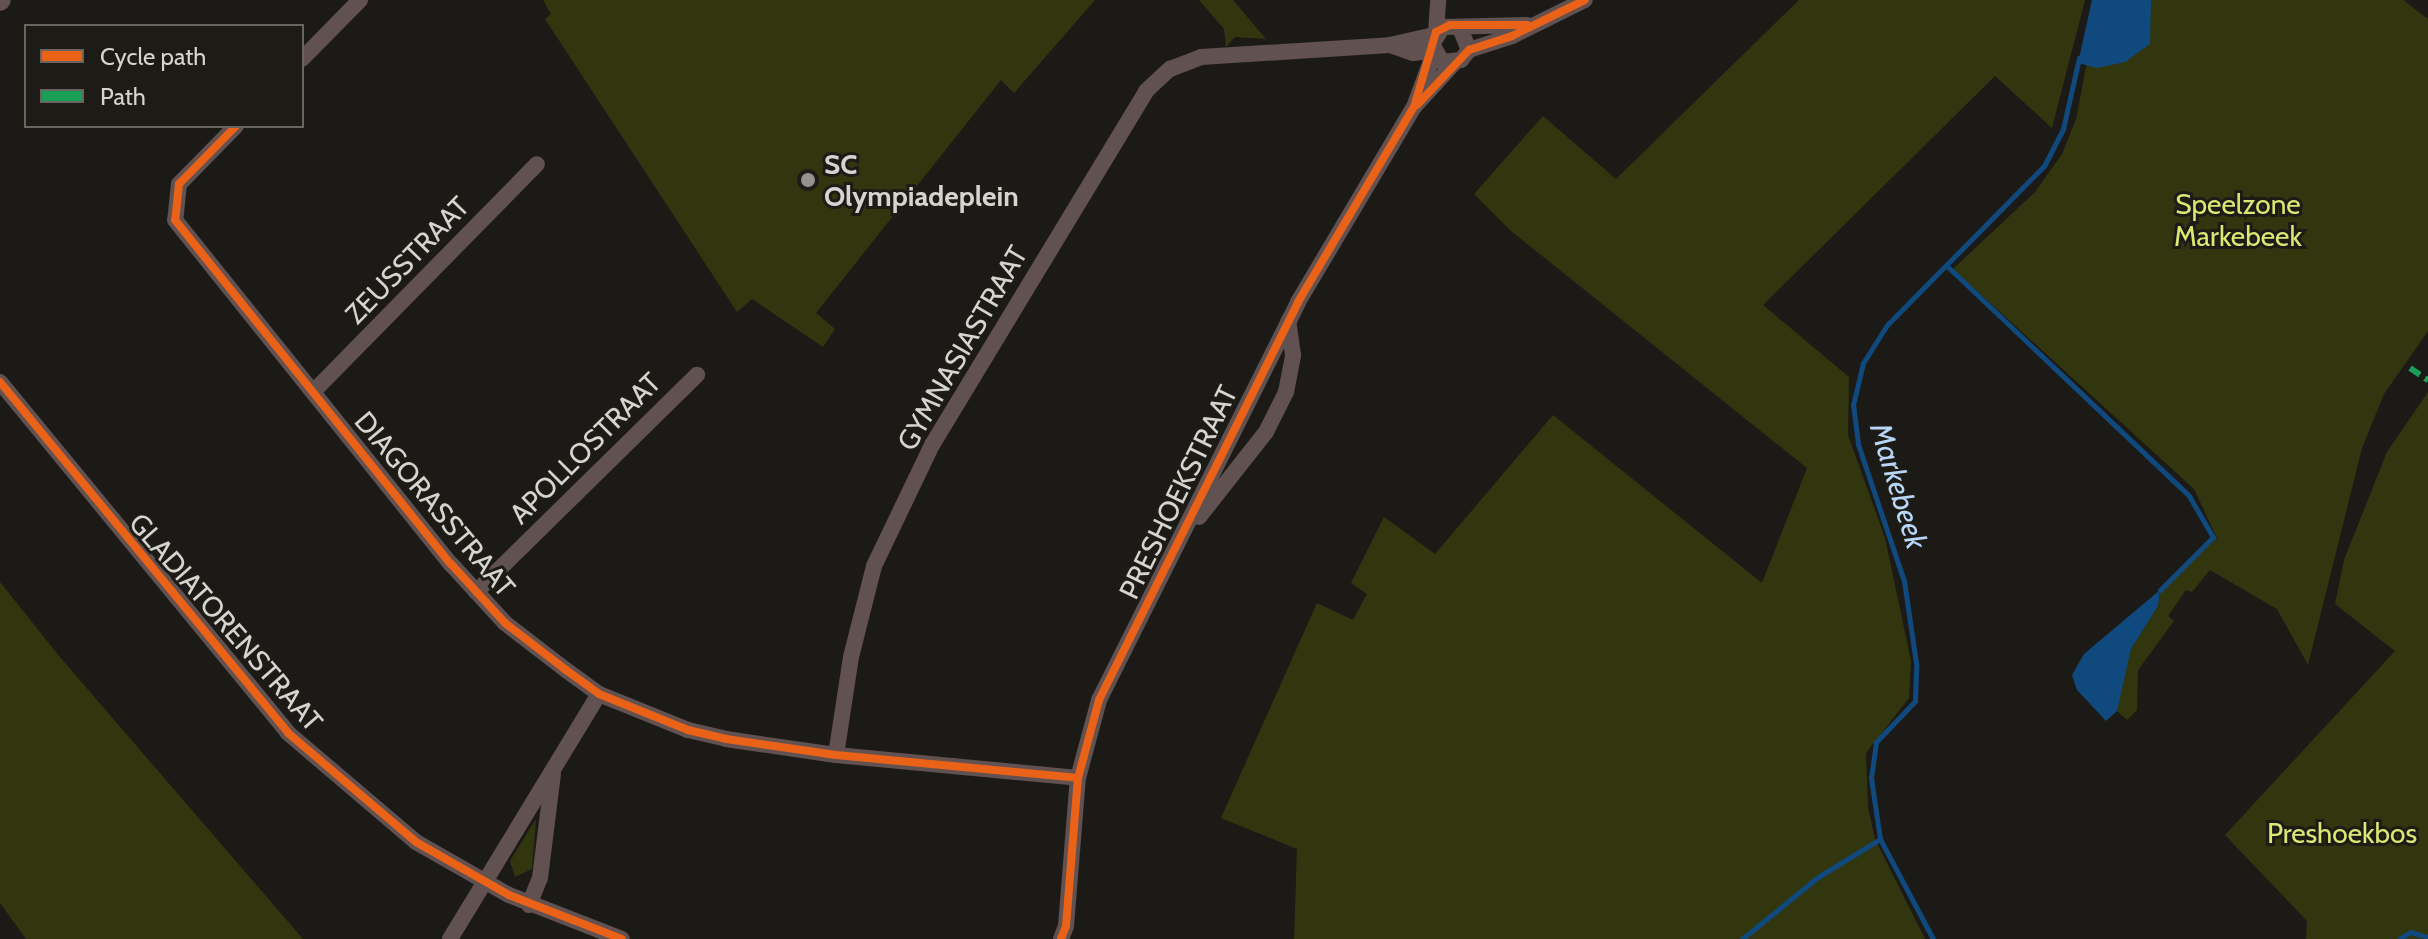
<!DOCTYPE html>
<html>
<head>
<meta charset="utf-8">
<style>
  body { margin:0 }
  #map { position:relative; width:2428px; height:939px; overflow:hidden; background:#1c1a17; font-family:Cabin,sans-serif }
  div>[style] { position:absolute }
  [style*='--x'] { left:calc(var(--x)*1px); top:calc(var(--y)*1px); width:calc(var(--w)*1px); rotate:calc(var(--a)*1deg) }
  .green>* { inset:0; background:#32360f }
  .water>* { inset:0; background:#10497d }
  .stream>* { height:5px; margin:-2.5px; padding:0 2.5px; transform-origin:2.5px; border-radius:2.5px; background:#10497d }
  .minor>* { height:16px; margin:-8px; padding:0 8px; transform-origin:8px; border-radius:8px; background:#615150 }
  .tertiary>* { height:20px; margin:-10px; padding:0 10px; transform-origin:10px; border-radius:10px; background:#615150 }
  .quiet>* { height:6px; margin-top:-3px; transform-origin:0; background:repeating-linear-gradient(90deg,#1a9f57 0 12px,transparent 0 18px) }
  .cycleway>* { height:8px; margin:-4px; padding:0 4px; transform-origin:4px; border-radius:4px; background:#ea6118 }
  .dots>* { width:22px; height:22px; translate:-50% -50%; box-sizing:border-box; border:4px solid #1d1b16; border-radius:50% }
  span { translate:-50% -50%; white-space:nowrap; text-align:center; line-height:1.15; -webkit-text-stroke:6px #1d1b16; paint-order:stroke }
  .poi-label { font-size:28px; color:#d5d4d0; font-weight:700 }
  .left { translate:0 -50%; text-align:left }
  .park-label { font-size:28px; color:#dae773 }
  .street-label { font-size:28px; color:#d5d4d0 }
  .water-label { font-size:30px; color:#b8d6f7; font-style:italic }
  .legend { position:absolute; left:24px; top:24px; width:280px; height:104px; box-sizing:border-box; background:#1d1b16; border:2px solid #676560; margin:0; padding:10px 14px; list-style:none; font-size:24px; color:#d5d4d0 }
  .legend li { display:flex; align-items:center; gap:16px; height:40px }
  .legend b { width:40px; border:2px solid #676560 }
</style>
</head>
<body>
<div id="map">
  <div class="green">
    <div style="clip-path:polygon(543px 0,1095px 0,1014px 93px,1001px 80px,816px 313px,835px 329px,823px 347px,752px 299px,737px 312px,545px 19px,551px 14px)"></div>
    <div style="clip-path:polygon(1199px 0,1233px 0,1266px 39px,1235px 37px,1226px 47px,1224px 29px)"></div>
    <div style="clip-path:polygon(1799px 0,2085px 0,2052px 128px,1995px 76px,1763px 305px,1849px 377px,1848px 435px,1885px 538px,1911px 661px,1909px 698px,1866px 753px,1868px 807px,1875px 839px,1925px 939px,1294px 939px,1297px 849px,1221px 818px,1317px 603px,1353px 620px,1367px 594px,1351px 583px,1384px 517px,1435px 554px,1553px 415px,1762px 583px,1807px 468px,1511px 231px,1474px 194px,1543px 116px,1616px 179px)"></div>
    <div style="clip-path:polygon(2099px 0,2403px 0,2428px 19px,2428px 331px,2384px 394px,2362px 448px,2308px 665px,2277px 609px,2210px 570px,2192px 592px,2186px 590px,2168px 616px,2174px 621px,2138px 670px,2137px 710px,2127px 720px,2117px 711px,2119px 687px,2131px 649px,2158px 606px,2160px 590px,2217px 538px,2194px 489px,1953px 269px,2035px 192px,2062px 154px,2076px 119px)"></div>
    <div style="clip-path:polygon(2428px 392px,2428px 939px,2306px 939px,2307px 921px,2225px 835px,2395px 651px,2335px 604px,2344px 560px,2387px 452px)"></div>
    <div style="clip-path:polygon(0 582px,59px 656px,303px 939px,26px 939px,0 903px)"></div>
    <div style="clip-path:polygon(536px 819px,532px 869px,515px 877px,510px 861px)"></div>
  </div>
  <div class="water">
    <div style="clip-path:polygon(2092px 0,2151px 0,2150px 44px,2125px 62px,2097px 68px,2078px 63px)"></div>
    <div style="clip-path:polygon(2160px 590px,2158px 606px,2131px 649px,2117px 711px,2106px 721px,2077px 690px,2072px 675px,2084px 654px)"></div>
  </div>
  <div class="stream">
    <div style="--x:1947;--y:266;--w:334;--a:43.5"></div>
    <div style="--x:2189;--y:496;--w:48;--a:59.7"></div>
    <div style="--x:2213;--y:537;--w:75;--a:135"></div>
    <div style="--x:1742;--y:939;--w:98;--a:-39.2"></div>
    <div style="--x:1818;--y:877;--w:73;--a:-31.5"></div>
    <div style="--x:1933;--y:939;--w:113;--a:-117.9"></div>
    <div style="--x:1880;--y:839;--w:62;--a:-98.4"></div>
    <div style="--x:1871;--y:778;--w:36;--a:-82"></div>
    <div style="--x:1876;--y:742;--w:57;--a:-46.4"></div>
    <div style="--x:1915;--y:701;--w:38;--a:-88"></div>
    <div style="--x:1916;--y:663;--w:83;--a:-98.3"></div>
    <div style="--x:1904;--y:581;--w:145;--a:-108.6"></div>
    <div style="--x:1858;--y:444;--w:39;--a:-97"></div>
    <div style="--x:1853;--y:405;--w:43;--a:-76.6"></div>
    <div style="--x:1863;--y:363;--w:45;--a:-57.7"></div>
    <div style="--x:1887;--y:325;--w:223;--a:-45.4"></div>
    <div style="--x:2044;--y:166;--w:42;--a:-62.8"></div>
    <div style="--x:2063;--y:129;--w:73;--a:-77.3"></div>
    <div style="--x:2399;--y:939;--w:13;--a:-32"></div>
    <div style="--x:2410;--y:932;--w:19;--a:16"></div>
  </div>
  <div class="minor">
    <div style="--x:1460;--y:28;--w:24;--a:68"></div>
    <div style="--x:1469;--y:50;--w:13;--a:129"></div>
    <div style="--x:1461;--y:60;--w:19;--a:174"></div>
    <div style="--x:1442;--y:62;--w:21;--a:-119"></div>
    <div style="--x:1432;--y:44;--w:20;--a:-57"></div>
    <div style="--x:1443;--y:27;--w:84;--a:-1.4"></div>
    <div style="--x:1436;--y:32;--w:32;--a:-86"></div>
    <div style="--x:1390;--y:45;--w:24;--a:19"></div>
    <div style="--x:1413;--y:53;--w:20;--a:-6"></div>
    <div style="--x:1469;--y:50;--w:45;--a:-18"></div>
    <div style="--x:1512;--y:36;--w:81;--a:-26.3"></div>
    <div style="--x:302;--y:59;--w:83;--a:-45.5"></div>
    <div style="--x:1415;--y:106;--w:58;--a:-47.8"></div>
    <div style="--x:236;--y:126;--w:81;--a:134.5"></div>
    <div style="--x:179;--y:184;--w:36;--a:96"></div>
    <div style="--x:175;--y:220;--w:441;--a:51.3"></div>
    <div style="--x:451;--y:564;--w:80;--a:47.5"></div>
    <div style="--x:505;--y:623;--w:77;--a:37.6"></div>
    <div style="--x:566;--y:670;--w:41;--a:36"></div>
    <div style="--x:599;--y:694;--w:96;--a:22"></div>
    <div style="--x:688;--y:730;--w:39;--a:13"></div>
    <div style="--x:726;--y:739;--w:111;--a:8.3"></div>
    <div style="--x:836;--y:755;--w:243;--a:5.4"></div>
    <div style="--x:0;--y:382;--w:454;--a:50.6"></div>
    <div style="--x:288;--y:733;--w:168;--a:40.4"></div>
    <div style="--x:416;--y:842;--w:107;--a:29.7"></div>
    <div style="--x:509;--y:895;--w:121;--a:21.3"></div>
    <div style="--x:314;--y:391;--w:318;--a:-45.5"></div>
    <div style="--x:1199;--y:517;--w:108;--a:-51.8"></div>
    <div style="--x:1266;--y:432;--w:45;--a:-63.4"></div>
    <div style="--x:1286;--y:392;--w:38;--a:-79"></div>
    <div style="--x:1293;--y:355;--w:34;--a:-98"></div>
    <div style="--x:476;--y:592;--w:310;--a:-44.5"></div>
    <div style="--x:836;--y:755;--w:99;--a:-81.3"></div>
    <div style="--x:851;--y:657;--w:94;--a:-75.8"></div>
    <div style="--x:874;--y:566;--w:134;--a:-64.4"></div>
    <div style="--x:932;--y:445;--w:414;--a:-58.8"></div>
    <div style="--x:1146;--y:91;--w:33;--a:-43"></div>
    <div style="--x:1170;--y:69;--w:33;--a:-21"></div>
    <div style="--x:1201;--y:57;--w:189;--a:-3.6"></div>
    <div style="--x:1390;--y:45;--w:45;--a:-12.8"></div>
    <div style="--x:529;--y:905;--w:29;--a:-68"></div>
    <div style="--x:540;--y:878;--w:105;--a:-82.9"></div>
    <div style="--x:450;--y:939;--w:287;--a:-58.7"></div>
    <div style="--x:1061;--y:939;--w:14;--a:-69"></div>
    <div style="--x:1066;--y:926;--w:148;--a:-85.4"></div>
    <div style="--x:1078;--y:778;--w:81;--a:-74.9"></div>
    <div style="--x:1099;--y:700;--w:445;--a:-63.4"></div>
    <div style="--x:1298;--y:302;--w:227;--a:-59.3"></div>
    <div style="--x:1414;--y:107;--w:58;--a:-69.7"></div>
  </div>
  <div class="tertiary">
    <div style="--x:0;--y:1;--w:1;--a:-45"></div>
  </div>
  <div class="quiet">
    <div style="--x:2410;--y:368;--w:22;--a:34"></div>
  </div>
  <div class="cycleway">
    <div style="--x:1417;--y:105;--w:76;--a:-46.6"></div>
    <div style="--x:1469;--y:50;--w:45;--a:-18"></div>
    <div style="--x:1512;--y:36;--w:81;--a:-26.3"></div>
    <div style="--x:236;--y:126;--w:81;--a:134.5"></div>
    <div style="--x:179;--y:184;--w:36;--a:96"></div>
    <div style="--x:175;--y:220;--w:441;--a:51.3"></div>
    <div style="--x:451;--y:564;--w:80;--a:47.5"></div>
    <div style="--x:505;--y:623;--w:77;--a:37.6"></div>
    <div style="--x:566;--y:670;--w:41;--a:36"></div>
    <div style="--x:599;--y:694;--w:96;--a:22"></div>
    <div style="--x:688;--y:730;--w:39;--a:13"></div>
    <div style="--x:726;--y:739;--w:111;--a:8.3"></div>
    <div style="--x:836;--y:755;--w:243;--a:5.4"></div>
    <div style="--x:0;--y:382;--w:454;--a:50.6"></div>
    <div style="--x:288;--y:733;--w:168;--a:40.4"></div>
    <div style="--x:416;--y:842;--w:107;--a:29.7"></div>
    <div style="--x:509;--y:895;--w:121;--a:21.3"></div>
    <div style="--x:1061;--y:939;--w:14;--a:-69"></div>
    <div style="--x:1066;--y:926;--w:148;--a:-85.4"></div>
    <div style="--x:1078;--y:778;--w:81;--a:-74.9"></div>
    <div style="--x:1099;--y:700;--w:445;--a:-63.4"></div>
    <div style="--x:1298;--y:302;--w:227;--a:-59.3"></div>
    <div style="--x:1414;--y:107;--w:78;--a:-73.7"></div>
    <div style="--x:1436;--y:32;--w:16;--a:-27"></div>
    <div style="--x:1450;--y:25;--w:77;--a:0"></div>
  </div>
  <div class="dots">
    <div style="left:808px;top:180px;background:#94938f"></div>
  </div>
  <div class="poi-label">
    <span class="left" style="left:824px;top:180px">SC<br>Olympiadeplein</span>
  </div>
  <div class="park-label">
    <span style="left:2238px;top:220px">Speelzone<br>Markebeek</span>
    <span style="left:2342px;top:833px">Preshoekbos</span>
  </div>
  <div class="street-label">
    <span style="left:407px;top:260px;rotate:-46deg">ZEUSSTRAAT</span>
    <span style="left:962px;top:348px;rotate:-60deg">GYMNASIASTRAAT</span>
    <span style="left:585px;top:448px;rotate:-45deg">APOLLOSTRAAT</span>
    <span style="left:1178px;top:492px;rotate:-64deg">PRESHOEKSTRAAT</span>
    <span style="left:435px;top:504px;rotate:50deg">DIAGORASSTRAAT</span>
    <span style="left:226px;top:622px;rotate:49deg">GLADIATORENSTRAAT</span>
  </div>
  <div class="water-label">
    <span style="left:1898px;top:486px;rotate:73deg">Markebeek</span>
  </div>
  <ul class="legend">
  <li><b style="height:10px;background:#ea6118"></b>Cycle path</li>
  <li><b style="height:10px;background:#1a9f57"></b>Path</li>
  </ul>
</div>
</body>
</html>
